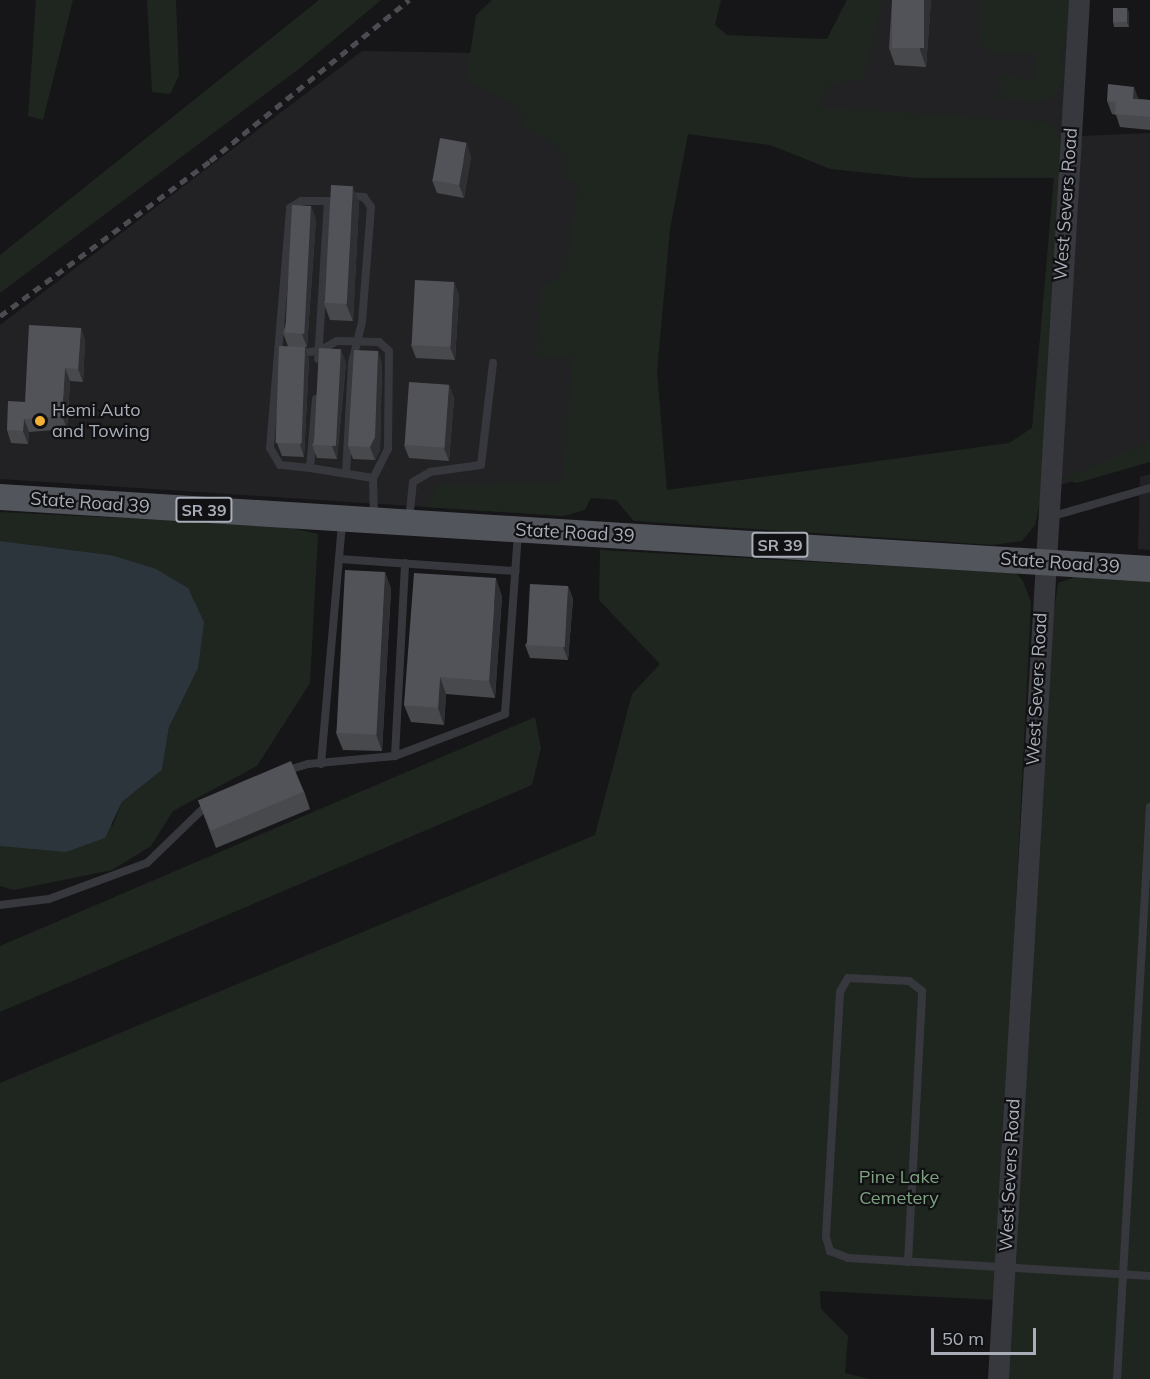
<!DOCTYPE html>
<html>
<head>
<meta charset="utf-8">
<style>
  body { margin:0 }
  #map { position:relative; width:1150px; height:1379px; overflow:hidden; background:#161618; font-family:Mulish,sans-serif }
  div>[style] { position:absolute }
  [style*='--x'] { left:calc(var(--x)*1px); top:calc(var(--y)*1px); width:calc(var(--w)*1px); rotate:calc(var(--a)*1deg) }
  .built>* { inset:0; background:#222225 }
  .green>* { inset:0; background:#1e261f }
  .water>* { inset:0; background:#2c353c }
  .service>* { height:8px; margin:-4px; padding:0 4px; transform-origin:4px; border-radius:4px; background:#37383d }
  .tertiary>* { height:21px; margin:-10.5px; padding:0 10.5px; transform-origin:10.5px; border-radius:10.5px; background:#37383d }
  .primary>* { height:26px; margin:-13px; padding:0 13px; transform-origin:13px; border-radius:13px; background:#53555c }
  .rail>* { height:4.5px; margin-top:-2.25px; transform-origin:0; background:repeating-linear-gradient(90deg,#4a4c52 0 8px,transparent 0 14px) }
  .wall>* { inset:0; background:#47494d }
  .shaded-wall>* { inset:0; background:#2f3033 }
  .building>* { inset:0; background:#525359; transform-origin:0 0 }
  .dots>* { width:16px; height:16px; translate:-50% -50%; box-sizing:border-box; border:3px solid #111113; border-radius:50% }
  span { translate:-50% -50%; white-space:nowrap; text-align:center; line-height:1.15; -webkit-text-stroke:4.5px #111113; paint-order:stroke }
  .shield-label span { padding:2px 4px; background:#111113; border:2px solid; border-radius:4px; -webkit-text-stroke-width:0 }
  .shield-label { font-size:16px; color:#a8adb8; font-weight:700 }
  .street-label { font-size:18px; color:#a8adb8 }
  .poi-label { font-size:18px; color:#a8adb8 }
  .left { translate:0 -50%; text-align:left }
  .park-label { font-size:18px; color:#7fa381 }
  .scale { position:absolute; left:931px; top:1328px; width:105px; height:27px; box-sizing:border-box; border:3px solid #a8adb8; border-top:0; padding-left:8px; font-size:18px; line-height:21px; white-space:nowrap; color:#a8adb8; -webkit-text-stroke:4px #111113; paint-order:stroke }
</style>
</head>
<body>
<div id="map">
  <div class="built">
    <div style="clip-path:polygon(847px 0,1069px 0,1060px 178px,918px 178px,831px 169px,803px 158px,827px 39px)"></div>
    <div style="clip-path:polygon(362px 51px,605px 55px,564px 516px,0 479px,0 325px)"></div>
    <div style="clip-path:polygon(1150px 133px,1150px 455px,1061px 485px,1080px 136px)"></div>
    <div style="clip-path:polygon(1150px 474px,1150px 550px,1138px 549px,1140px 477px)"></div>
  </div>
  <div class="green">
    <div style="clip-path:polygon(36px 0,73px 0,43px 120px,28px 116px)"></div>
    <div style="clip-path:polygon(147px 0,176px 0,179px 76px,170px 94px,152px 92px)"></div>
    <div style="clip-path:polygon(319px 0,381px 0,300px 68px,0 293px,0 255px)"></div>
    <div style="clip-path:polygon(evenodd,492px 0,721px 0,715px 25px,727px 35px,827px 39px,847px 0,882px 0,863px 80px,828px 85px,820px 107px,1045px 122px,1056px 128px,1062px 145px,1040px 502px,1035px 525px,1022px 541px,993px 545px,634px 521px,616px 500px,591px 498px,585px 510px,564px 516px,425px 507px,438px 485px,562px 483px,573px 358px,536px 355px,542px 286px,565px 272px,579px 183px,566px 177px,568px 155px,525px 126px,517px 104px,466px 80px,476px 15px,492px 0,688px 134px,770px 145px,831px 169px,918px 178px,1054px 177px,1032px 428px,1009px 443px,667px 490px,657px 372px,670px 229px,688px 134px)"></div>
    <div style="clip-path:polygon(981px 0,1070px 0,1068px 41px,1061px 52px,1065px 79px,1050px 101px,971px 97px,999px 97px,1002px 76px,1033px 79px,1036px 54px,988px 52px,980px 39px)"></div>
    <div style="clip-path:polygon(1150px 441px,1150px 462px,1077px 483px,1062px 479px)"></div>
    <div style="clip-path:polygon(0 512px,283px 526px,318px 534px,310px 683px,257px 766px,173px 811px,151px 846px,112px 870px,14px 890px,0 886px,0 846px,113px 825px,122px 802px,162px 770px,169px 727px,182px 698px,111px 555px,0 541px)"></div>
    <div style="clip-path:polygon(600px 550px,1016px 573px,1023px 581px,1031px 602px,996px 1300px,820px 1291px,821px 1309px,848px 1336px,845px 1373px,869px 1379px,0 1379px,0 1083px,595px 835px,632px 694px,660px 664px,599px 600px)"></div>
    <div style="clip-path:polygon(1079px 576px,1150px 581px,1150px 1379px,1008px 1379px,1052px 625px,1058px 583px)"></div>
    <div style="clip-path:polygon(535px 717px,541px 748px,532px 785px,0 1012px,0 946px)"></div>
  </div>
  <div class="water">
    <div style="clip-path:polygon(0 541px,111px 555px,156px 569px,188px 588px,204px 622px,198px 668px,169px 727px,162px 770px,122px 802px,105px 838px,66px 852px,0 846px)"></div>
  </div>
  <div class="service">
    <div style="--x:297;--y:353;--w:22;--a:-5"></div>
    <div style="--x:319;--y:351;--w:21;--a:-29"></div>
    <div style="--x:337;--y:341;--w:42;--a:1.4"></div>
    <div style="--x:379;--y:342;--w:13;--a:42"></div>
    <div style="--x:389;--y:351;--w:98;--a:90.6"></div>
    <div style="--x:388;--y:449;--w:33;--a:117"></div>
    <div style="--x:316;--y:399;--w:69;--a:95"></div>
    <div style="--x:310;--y:468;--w:64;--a:9"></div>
    <div style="--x:373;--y:478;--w:40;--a:88.6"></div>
    <div style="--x:310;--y:468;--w:30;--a:-174"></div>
    <div style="--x:280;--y:465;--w:20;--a:-120"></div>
    <div style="--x:270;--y:448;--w:241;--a:-85.2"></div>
    <div style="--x:290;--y:208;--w:13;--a:-32"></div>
    <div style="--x:301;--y:201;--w:27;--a:0"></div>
    <div style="--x:328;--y:201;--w:158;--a:93.6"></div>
    <div style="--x:346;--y:474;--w:111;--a:-86.9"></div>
    <div style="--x:352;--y:363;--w:42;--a:-76.3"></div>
    <div style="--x:362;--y:322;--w:115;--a:-85.5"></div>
    <div style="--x:371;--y:207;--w:12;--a:-125"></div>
    <div style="--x:364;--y:197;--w:16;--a:-176"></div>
    <div style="--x:1050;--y:517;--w:104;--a:-16.2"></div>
    <div style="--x:409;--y:520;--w:38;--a:-84"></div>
    <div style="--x:413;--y:482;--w:20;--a:-30"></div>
    <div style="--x:430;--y:472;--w:51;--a:-7.8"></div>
    <div style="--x:481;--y:465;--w:103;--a:-83.3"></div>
    <div style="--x:339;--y:559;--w:177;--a:3.9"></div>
    <div style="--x:395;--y:756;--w:193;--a:-87"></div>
    <div style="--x:321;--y:764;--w:243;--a:-85"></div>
    <div style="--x:285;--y:771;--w:24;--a:-17"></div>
    <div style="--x:308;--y:764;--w:87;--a:-5.3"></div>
    <div style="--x:395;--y:756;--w:118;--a:-20.9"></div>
    <div style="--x:505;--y:714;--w:183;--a:-85.9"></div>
    <div style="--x:0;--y:905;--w:49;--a:-7"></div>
    <div style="--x:49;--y:899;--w:104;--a:-20.2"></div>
    <div style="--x:147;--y:863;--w:88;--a:-44.1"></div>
    <div style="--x:908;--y:1262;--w:271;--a:-87"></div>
    <div style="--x:922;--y:991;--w:16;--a:-142"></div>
    <div style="--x:909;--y:981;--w:61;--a:-177.2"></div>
    <div style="--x:848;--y:978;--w:16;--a:120"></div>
    <div style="--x:840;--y:992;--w:245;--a:93.3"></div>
    <div style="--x:826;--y:1237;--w:15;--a:74"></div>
    <div style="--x:830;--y:1251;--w:19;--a:21"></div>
    <div style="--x:848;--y:1258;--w:303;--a:3.4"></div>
    <div style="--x:1117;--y:1379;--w:573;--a:-86.7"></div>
  </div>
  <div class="tertiary">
    <div style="--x:998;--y:1379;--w:1381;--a:-86.64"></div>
  </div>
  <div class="primary">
    <div style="--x:0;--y:497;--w:1152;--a:3.58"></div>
  </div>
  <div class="rail">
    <div style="--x:0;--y:316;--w:261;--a:-36.4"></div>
    <div style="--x:210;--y:161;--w:256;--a:-39"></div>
  </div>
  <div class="wall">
    <div style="clip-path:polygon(892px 0,931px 0,926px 67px,895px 65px,889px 48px)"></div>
    <div style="clip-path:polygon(1127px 8px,1129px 13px,1129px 27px,1114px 27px,1113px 22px)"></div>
    <div style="clip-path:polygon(1138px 99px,1150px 100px,1150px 130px,1120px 127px,1116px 115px,1112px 114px,1107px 101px)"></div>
    <div style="clip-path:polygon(471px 156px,464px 198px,437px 193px,432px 180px)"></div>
    <div style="clip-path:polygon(359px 203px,353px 321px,330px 320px,324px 303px)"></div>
    <div style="clip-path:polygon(316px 219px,307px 347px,305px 347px,309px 360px,304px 457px,282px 456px,277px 443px,288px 346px,283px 333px)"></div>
    <div style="clip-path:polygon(454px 282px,459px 295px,455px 360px,416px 358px,411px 345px)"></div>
    <div style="clip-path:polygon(81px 328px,85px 341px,83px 382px,70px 381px,67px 429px,29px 432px,28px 444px,11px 443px,7px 430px,25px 402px)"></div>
    <div style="clip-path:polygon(378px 351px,382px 364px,380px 450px,375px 460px,353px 459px,348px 446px)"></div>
    <div style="clip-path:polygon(346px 362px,337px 459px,317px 458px,312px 445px)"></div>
    <div style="clip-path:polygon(449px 385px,454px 398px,449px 461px,409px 458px,404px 445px)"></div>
    <div style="clip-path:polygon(385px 572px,391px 589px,382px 751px,343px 750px,336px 733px)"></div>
    <div style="clip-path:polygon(568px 586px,573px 599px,568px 660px,530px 658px,525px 645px)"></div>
    <div style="clip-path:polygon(502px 596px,495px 698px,446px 694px,444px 725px,411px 722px,404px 705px)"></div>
    <div style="clip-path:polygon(304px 791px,310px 809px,216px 848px,198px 800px)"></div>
  </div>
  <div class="shaded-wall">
    <div style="clip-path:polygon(924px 0,931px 0,926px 67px,920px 50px)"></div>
    <div style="clip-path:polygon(1127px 8px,1129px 13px,1129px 27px,1127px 23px)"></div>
    <div style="clip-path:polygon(1134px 87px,1139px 100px,1133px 99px)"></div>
    <div style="clip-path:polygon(467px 143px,471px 156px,464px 198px,459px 185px)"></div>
    <div style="clip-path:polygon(353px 186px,359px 203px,353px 321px,346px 304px)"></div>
    <div style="clip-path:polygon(311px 206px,316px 219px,307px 347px,302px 334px)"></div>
    <div style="clip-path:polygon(454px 282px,459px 295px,455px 360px,450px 347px)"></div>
    <div style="clip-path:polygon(81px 328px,85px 341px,83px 382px,78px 369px)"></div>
    <div style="clip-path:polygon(305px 347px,309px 360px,304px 457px,300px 444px)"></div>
    <div style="clip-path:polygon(341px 349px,346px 362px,337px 459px,332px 446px)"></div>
    <div style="clip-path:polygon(378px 351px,382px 364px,380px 450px,375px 460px,370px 447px)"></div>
    <div style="clip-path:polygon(65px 368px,70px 381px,67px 429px,62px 416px)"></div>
    <div style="clip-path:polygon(449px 385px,454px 398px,449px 461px,444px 448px)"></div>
    <div style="clip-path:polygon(24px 419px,29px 432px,28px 444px,23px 431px)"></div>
    <div style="clip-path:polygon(385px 572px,391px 589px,382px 751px,376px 734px)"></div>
    <div style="clip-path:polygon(496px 578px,502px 596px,495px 698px,489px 681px)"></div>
    <div style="clip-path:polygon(568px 586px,573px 599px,568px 660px,563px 647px)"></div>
    <div style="clip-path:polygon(440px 677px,446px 694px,444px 725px,438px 708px)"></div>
  </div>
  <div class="building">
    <div style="left:892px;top:0;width:32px;height:48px"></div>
    <div style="left:1113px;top:8px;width:14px;height:14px"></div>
    <div style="clip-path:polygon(1108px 84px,1134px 87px,1133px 99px,1150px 100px,1150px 117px,1115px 114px,1116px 102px,1107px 101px)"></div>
    <div style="left:440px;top:138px;width:27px;height:43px;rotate:10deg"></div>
    <div style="left:331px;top:185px;width:22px;height:118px;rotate:3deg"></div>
    <div style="left:292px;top:205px;width:19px;height:128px;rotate:3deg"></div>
    <div style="left:415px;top:280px;width:39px;height:65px;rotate:3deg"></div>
    <div style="clip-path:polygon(29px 325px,81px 328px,78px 369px,65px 368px,62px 416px,24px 419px,23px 431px,7px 430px,8px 401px,25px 402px)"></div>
    <div style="left:279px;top:346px;width:26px;height:97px;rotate:2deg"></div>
    <div style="left:319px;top:348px;width:22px;height:97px;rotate:3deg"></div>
    <div style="clip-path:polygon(354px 350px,378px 351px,375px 437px,370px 447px,348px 446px)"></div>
    <div style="left:409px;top:382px;width:40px;height:63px;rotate:4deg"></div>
    <div style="left:345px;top:570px;width:40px;height:163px;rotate:3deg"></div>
    <div style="clip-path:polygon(414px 573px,496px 578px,489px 681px,440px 677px,438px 708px,404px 705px)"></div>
    <div style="left:530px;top:584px;width:38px;height:61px;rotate:3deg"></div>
    <div style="left:291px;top:761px;width:33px;height:101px;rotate:67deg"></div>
  </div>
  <div class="dots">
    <div style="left:40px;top:421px;background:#f2b134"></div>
  </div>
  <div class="shield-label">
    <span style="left:204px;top:510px">SR 39</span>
    <span style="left:780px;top:545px">SR 39</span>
  </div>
  <div class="street-label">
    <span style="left:1066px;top:204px;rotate:-86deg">West Severs Road</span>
    <span style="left:90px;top:503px;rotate:4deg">State Road 39</span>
    <span style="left:575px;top:533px;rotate:3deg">State Road 39</span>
    <span style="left:1060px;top:563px;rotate:4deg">State Road 39</span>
    <span style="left:1037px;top:689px;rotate:-87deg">West Severs Road</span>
    <span style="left:1010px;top:1175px;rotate:-87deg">West Severs Road</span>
  </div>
  <div class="poi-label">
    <span class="left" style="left:52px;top:421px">Hemi Auto<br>and Towing</span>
  </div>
  <div class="park-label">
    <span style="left:899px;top:1188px">Pine Lake<br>Cemetery</span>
  </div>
  <div class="scale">50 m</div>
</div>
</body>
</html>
